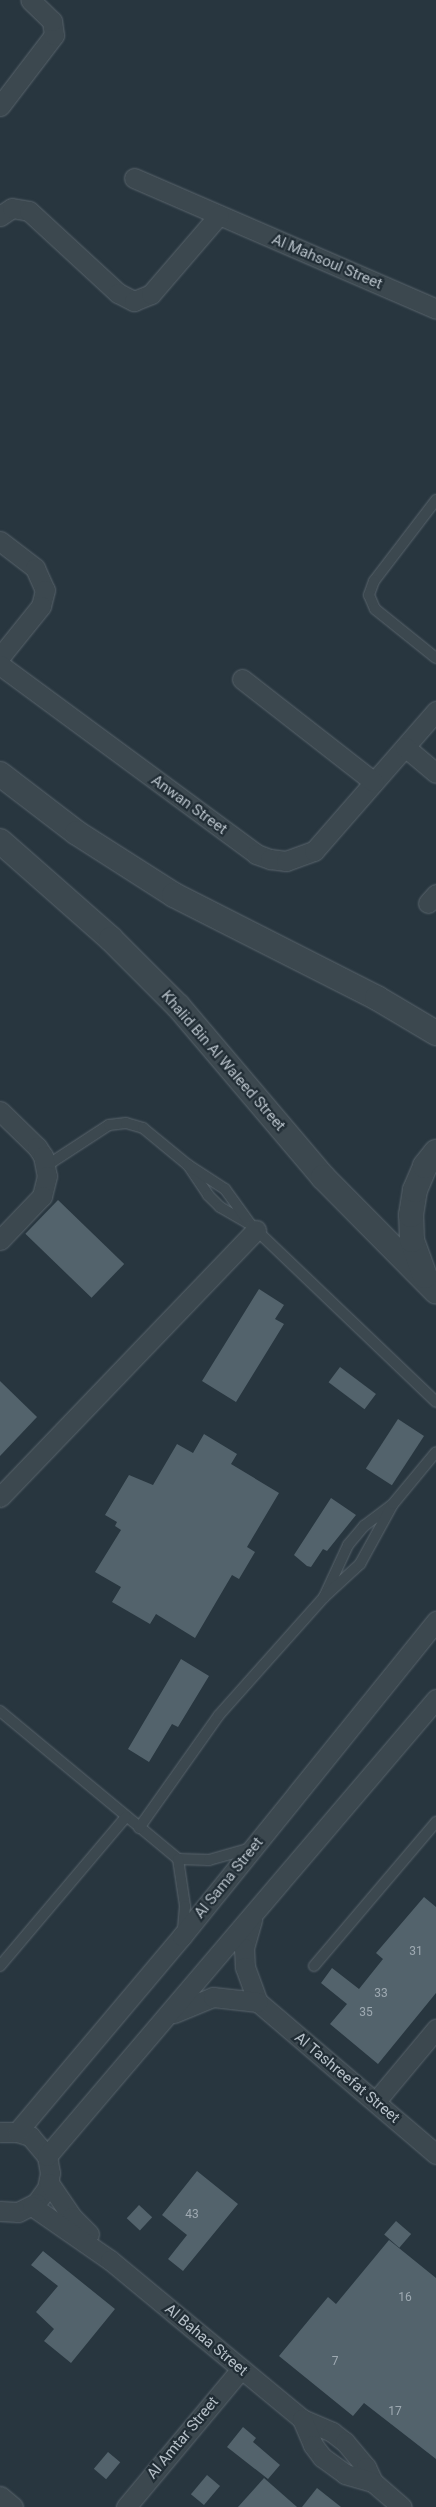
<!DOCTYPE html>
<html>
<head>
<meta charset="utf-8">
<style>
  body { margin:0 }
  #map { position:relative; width:436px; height:2507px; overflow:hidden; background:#28363f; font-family:Roboto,sans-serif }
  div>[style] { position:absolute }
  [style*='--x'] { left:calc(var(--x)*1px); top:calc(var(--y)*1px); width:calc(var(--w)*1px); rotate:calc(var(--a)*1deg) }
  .building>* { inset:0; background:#53636c; transform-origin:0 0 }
  .roads { filter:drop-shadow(0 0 1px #5a656d) drop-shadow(0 0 1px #5a656d) }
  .service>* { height:10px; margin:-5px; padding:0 5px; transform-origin:5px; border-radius:5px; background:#3c484f }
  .minor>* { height:19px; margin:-9.5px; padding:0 9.5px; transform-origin:9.5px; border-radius:9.5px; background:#3c484f }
  .tertiary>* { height:24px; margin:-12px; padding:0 12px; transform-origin:12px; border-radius:12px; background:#3c484f }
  span { translate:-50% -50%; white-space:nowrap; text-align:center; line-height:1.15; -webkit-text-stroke:4.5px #212d35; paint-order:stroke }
  .number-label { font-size:12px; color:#9faab2 }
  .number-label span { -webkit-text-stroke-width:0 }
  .street-label { font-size:15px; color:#b8c2ca }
</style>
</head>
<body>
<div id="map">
  <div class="building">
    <div style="left:58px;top:1200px;width:92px;height:47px;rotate:44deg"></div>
    <div style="clip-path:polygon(259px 1289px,284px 1305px,275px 1319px,284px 1324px,236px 1402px,202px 1381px)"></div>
    <div style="left:340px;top:1367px;width:45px;height:19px;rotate:37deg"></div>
    <div style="clip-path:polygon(0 1381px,37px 1417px,0 1456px)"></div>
    <div style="left:398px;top:1419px;width:31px;height:59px;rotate:33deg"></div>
    <div style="clip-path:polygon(204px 1434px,237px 1454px,231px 1464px,279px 1493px,247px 1547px,255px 1552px,239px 1579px,232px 1575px,195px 1638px,156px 1614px,150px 1624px,112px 1602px,121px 1587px,95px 1572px,121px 1530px,115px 1526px,117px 1522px,105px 1515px,129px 1475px,153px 1485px,177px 1444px,193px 1453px)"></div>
    <div style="clip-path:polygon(331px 1498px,356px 1515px,327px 1551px,323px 1549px,311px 1567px,307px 1566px,294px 1555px)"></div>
    <div style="clip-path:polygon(181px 1659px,209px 1676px,178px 1727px,172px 1724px,149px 1762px,128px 1749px)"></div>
    <div style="clip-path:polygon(424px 1897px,436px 1907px,436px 1993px,378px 2064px,330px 2024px,347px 2004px,321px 1983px,332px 1968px,359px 1989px,383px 1959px,376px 1953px)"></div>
    <div style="clip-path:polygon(197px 2171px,238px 2204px,183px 2271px,168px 2259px,187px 2235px,162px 2215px)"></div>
    <div style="left:139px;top:2205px;width:18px;height:18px;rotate:43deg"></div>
    <div style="left:396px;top:2221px;width:20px;height:18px;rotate:41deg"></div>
    <div style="clip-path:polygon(389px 2240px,436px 2278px,436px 2459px,364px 2403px,353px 2416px,279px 2356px,328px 2297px,336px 2304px)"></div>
    <div style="clip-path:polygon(43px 2251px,115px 2309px,71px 2363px,44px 2341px,54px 2329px,36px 2312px,58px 2286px,31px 2265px)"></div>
    <div style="clip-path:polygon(243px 2427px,256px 2438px,253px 2442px,280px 2465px,268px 2479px,227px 2447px)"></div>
    <div style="left:108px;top:2452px;width:16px;height:22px;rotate:40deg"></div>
    <div style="left:207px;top:2475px;width:17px;height:25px;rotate:40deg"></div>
    <div style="clip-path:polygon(264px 2478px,297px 2507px,238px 2507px)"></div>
    <div style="clip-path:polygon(317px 2488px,341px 2507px,302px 2507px)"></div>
  </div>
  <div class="roads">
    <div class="service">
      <div style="--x:436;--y:500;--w:102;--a:127.4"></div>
      <div style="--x:374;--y:581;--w:15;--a:110"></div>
      <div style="--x:369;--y:595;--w:15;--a:67"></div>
      <div style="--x:375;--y:609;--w:78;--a:38.8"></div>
      <div style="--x:188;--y:1165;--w:36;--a:56"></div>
      <div style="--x:208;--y:1195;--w:17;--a:45"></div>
      <div style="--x:220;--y:1207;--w:34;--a:30"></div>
      <div style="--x:46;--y:1166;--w:75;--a:-33.1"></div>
      <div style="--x:109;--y:1125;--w:17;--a:-7"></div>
      <div style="--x:126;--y:1123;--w:18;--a:16"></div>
      <div style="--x:143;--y:1128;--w:58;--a:39.4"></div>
      <div style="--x:188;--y:1165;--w:44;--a:33"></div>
      <div style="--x:225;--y:1189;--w:44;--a:54.2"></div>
      <div style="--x:251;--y:1225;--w:256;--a:43.7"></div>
      <div style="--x:324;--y:1597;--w:57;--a:-65.2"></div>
      <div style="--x:348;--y:1545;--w:25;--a:-50"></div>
      <div style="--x:364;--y:1526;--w:34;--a:-37"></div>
      <div style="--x:0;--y:1711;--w:231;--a:39.7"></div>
      <div style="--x:178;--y:1859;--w:31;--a:2"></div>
      <div style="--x:209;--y:1860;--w:41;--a:-15.8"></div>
      <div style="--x:139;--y:1828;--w:138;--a:-54.7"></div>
      <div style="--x:219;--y:1715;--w:158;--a:-48.3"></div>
      <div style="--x:324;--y:1597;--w:49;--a:-42.5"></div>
      <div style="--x:360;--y:1564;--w:68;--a:-61.2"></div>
      <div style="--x:393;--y:1504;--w:67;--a:-50.4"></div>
      <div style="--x:178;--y:1859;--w:48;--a:81.5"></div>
      <div style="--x:185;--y:1906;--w:24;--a:95"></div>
      <div style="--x:0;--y:1966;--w:195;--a:-49.8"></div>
      <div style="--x:314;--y:1966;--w:189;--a:-49.7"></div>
    </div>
    <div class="minor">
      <div style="--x:0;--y:106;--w:89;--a:-52.7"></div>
      <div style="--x:54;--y:35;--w:14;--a:-98"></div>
      <div style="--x:52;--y:21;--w:30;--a:-136"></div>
      <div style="--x:134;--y:178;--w:329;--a:23.4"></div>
      <div style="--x:0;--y:216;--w:14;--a:-34"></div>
      <div style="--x:12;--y:208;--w:17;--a:10"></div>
      <div style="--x:29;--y:211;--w:121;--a:42.7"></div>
      <div style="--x:118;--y:293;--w:18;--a:27"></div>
      <div style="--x:134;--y:301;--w:18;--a:-22"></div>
      <div style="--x:151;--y:294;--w:104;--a:-49.3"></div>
      <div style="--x:0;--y:541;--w:44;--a:37.6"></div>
      <div style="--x:35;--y:568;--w:24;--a:66"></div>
      <div style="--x:45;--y:590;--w:16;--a:104"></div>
      <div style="--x:41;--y:606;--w:65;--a:128.8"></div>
      <div style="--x:0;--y:665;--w:318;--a:36.4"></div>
      <div style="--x:256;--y:854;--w:15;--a:20"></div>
      <div style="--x:270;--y:859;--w:16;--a:7"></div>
      <div style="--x:286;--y:861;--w:30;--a:-20"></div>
      <div style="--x:314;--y:851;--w:186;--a:-48.9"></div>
      <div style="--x:242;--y:679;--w:167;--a:38"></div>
      <div style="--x:405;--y:747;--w:40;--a:40"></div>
      <div style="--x:428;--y:903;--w:12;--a:-48"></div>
      <div style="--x:0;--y:1111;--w:52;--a:44.2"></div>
      <div style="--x:37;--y:1147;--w:11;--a:56"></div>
      <div style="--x:43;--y:1156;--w:20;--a:79"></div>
      <div style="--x:47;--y:1176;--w:21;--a:104"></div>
      <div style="--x:42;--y:1196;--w:61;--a:133.7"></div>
      <div style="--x:0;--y:1497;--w:370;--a:-46.2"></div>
      <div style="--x:252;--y:1920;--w:29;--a:106"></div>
      <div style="--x:244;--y:1948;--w:19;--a:87"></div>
      <div style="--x:245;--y:1967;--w:37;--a:70"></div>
      <div style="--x:258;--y:2002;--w:234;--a:40.5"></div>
      <div style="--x:174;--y:2013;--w:42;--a:-22.3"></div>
      <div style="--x:213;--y:1997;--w:45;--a:6.3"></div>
      <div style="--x:376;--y:2101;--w:94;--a:-50.2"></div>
      <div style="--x:0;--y:2132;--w:17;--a:0"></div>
      <div style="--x:17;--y:2132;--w:14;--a:17"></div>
      <div style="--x:30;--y:2136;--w:26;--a:50"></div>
      <div style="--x:47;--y:2156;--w:17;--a:80"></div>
      <div style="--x:50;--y:2173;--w:15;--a:101"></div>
      <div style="--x:47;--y:2188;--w:19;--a:126"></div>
      <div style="--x:36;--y:2203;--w:20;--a:153"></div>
      <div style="--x:18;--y:2212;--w:18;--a:-177"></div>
      <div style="--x:17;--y:2132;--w:256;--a:-49.9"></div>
      <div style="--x:182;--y:1936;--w:405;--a:-51.1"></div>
      <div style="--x:47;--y:2156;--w:600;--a:-49.6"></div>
      <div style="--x:49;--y:2183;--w:41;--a:55.9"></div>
      <div style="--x:72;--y:2217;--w:24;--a:45"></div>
      <div style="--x:32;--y:2206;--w:95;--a:34.7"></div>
      <div style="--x:110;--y:2260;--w:249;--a:39.6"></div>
      <div style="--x:302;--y:2419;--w:33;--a:23"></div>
      <div style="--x:332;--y:2432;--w:16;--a:38"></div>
      <div style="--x:345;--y:2442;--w:33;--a:50"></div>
      <div style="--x:366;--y:2467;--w:17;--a:65"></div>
      <div style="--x:373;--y:2482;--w:38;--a:41"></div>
      <div style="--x:302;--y:2419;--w:28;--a:67"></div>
      <div style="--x:313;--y:2445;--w:15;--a:53"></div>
      <div style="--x:322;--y:2457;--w:29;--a:36"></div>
      <div style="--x:345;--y:2474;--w:29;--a:16"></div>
      <div style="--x:0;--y:2496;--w:17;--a:40"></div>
      <div style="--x:126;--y:2507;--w:180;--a:-50.2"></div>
    </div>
    <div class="tertiary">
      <div style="--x:0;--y:774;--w:97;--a:37.5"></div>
      <div style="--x:77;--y:833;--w:115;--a:32.6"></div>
      <div style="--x:174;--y:895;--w:228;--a:26.9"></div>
      <div style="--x:377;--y:998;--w:69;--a:30.7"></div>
      <div style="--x:0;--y:841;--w:148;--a:41.4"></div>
      <div style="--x:111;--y:939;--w:95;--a:45"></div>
      <div style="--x:178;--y:1006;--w:224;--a:49.7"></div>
      <div style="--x:323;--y:1177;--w:161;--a:45.3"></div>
      <div style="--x:425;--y:1276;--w:38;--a:-110"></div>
      <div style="--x:412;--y:1240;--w:25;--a:-92"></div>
      <div style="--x:411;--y:1215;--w:25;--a:-81"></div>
      <div style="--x:415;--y:1190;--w:26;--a:-67"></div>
      <div style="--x:425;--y:1166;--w:18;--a:-52"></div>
    </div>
  </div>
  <div class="number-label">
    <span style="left:416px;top:1952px">31</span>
    <span style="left:381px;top:1994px">33</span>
    <span style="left:366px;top:2013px">35</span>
    <span style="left:192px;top:2215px">43</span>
    <span style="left:405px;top:2298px">16</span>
    <span style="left:335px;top:2362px">7</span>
    <span style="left:395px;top:2412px">17</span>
  </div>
  <div class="street-label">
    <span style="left:327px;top:262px;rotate:23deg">Al Mahsoul Street</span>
    <span style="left:189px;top:805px;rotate:36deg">Anwan Street</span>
    <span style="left:223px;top:1061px;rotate:49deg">Khalid Bin Al Waleed Street</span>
    <span style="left:229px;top:1878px;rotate:-51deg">Al Sama Street</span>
    <span style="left:347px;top:2078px;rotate:40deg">Al Tashreefat Street</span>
    <span style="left:206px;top:2340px;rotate:40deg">Al Bahaa Street</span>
    <span style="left:183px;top:2438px;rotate:-50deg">Al Amtar Street</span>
  </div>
</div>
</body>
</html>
